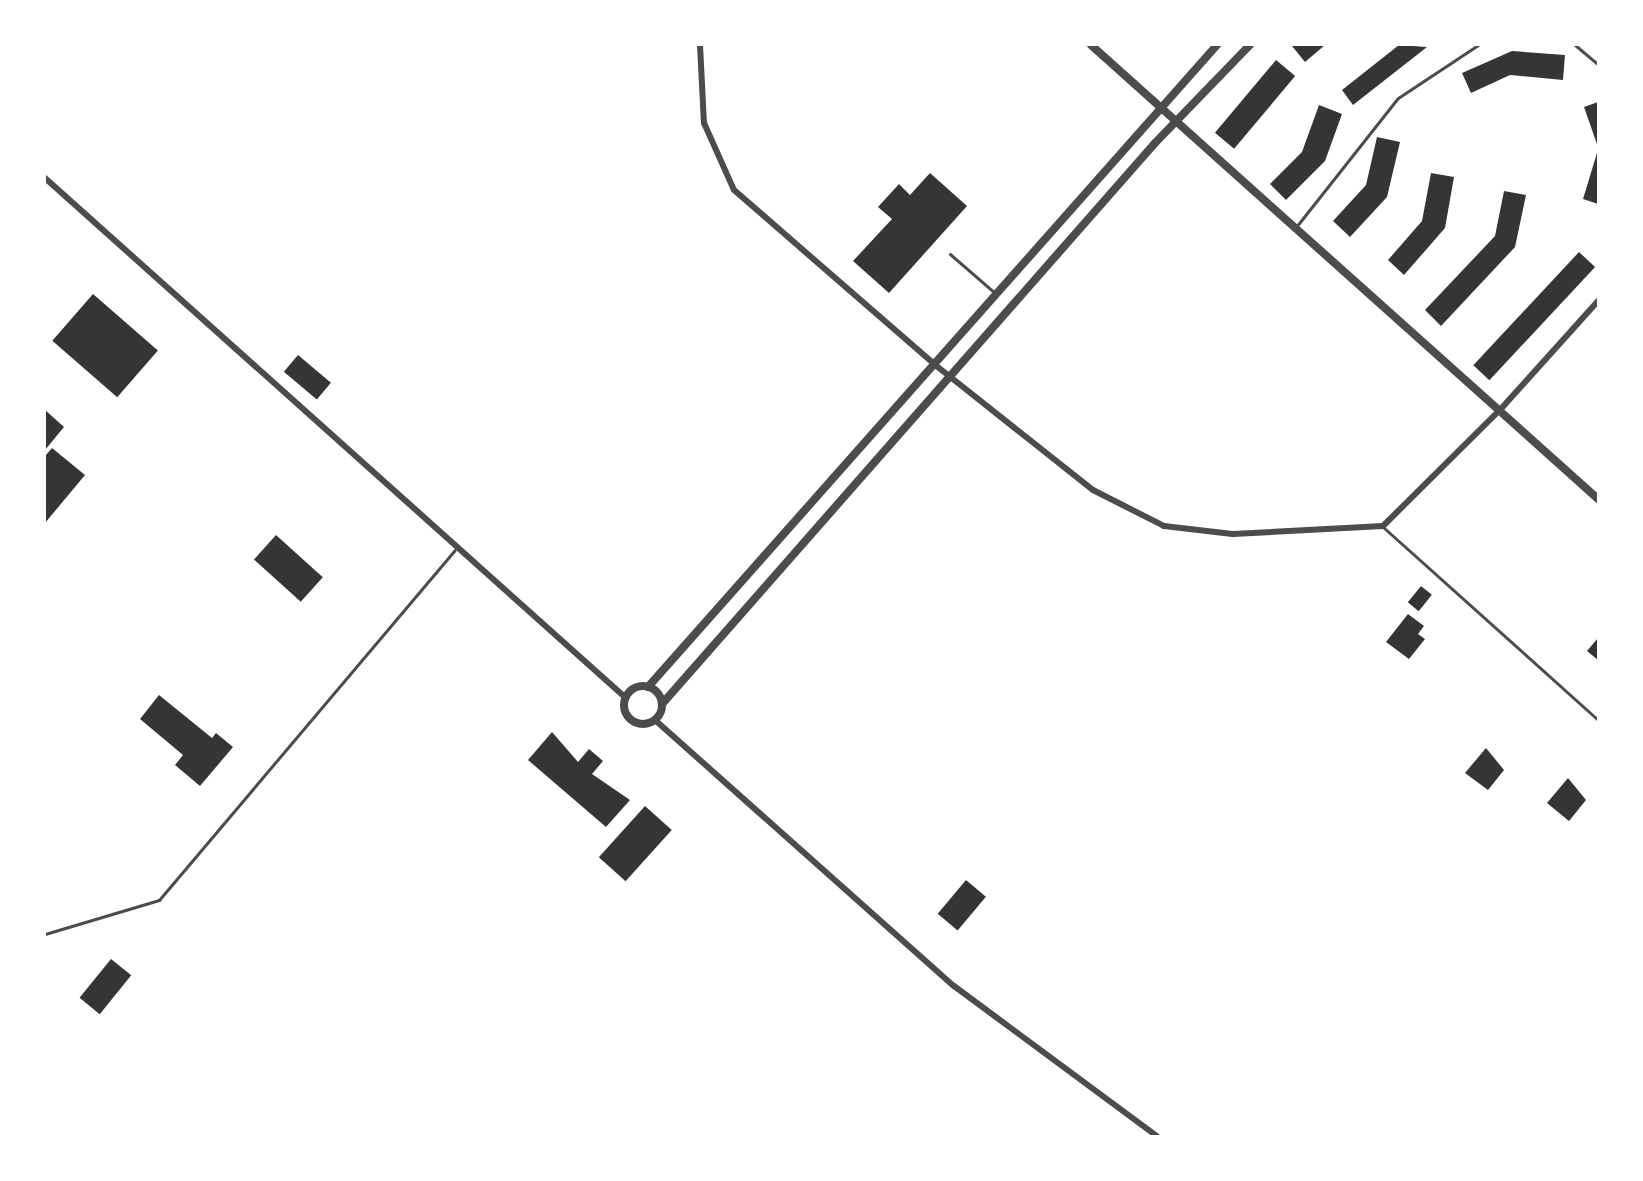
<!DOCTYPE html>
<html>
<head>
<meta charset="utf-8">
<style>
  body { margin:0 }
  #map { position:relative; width:1643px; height:1181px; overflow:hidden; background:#fff; font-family:"Open Sans",sans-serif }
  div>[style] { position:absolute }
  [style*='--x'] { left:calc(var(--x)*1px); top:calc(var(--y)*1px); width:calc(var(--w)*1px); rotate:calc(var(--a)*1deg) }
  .building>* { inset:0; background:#353535; transform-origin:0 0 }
  .service>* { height:3px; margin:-1.5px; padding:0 1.5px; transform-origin:1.5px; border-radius:1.5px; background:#4c4c4c }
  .minor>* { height:6px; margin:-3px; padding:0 3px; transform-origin:3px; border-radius:3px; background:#4c4c4c }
  .tertiary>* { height:8px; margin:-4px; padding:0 4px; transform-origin:4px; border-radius:4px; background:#4c4c4c }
  .tertiary>.ring { margin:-4px; padding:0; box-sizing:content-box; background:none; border:8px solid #4c4c4c; border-radius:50% }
  span { translate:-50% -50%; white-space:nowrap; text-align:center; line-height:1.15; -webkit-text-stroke:6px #fff; paint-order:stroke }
  .frame { position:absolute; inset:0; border:46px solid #fff; pointer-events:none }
</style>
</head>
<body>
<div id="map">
  <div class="building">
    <div style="clip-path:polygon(1325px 45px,1305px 62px,1292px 46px,1293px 45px)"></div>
    <div style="clip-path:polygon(1399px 45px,1427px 47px,1353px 105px,1342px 90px)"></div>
    <div style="clip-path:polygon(1512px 51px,1565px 55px,1563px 80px,1510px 75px,1471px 93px,1462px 73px)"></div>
    <div style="left:1276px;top:60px;width:25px;height:95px;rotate:40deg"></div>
    <div style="clip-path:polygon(1598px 102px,1598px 147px,1584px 107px)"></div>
    <div style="clip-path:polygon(1319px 105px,1342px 114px,1325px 161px,1286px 200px,1270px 184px,1302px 152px)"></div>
    <div style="clip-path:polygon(1377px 137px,1400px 142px,1387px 197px,1350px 237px,1333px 221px,1366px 185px)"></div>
    <div style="clip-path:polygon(1597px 153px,1598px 153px,1598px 204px,1583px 199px)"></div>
    <div style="clip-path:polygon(930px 173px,967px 206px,889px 293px,853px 261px,892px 219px,878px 207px,899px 184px,910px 195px)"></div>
    <div style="clip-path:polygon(1431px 173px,1454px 177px,1445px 228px,1404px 275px,1388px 260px,1422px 221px)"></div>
    <div style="clip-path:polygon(1504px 191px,1526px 195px,1515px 247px,1441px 326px,1425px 310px,1495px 236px)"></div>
    <div style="left:1579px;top:252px;width:22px;height:155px;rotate:43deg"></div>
    <div style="left:93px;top:294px;width:86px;height:62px;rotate:41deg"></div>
    <div style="left:298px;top:355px;width:43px;height:22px;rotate:40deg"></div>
    <div style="clip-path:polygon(45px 410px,64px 427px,45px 450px)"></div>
    <div style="clip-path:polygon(52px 448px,85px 475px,45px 523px,45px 456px)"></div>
    <div style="left:276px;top:535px;width:63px;height:33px;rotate:42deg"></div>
    <div style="left:1421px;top:586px;width:14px;height:21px;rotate:39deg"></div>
    <div style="clip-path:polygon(1408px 614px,1424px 626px,1418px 634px,1425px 639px,1409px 659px,1386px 642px)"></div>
    <div style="clip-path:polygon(1598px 638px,1598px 660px,1587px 651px)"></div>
    <div style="clip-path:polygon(159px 695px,212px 738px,216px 733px,233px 747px,200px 786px,175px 765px,183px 755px,140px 719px)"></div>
    <div style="clip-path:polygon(552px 732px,578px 762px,589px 749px,603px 761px,592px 774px,630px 800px,606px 827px,528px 760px)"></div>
    <div style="clip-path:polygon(1486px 748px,1504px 770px,1488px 790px,1465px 773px)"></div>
    <div style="clip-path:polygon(1568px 778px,1586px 800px,1569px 821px,1547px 803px)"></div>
    <div style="left:645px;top:806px;width:36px;height:69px;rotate:42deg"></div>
    <div style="left:966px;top:880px;width:26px;height:44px;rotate:40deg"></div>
    <div style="left:111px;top:959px;width:26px;height:50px;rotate:39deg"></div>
  </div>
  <div class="service">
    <div style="--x:1575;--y:45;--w:30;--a:40"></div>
    <div style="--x:1296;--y:227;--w:164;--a:-51.7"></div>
    <div style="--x:1398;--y:98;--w:96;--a:-33.5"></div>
    <div style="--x:950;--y:254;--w:60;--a:40.9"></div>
    <div style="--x:1383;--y:527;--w:289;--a:41.9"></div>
    <div style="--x:45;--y:934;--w:119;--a:-16.6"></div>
    <div style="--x:159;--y:900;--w:458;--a:-49.8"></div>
  </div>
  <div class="minor">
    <div style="--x:700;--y:45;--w:78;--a:87.1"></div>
    <div style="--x:704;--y:123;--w:73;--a:65.9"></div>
    <div style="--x:734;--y:190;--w:265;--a:41"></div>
    <div style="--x:934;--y:364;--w:203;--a:38.4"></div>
    <div style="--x:1093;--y:490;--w:80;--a:26.9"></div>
    <div style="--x:1164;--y:526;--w:69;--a:6.6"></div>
    <div style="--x:1233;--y:534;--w:150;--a:-3.1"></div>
    <div style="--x:1383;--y:526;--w:163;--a:-44.8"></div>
    <div style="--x:1499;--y:411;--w:148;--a:-48"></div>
    <div style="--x:45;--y:178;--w:780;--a:41.83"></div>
    <div style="--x:655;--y:720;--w:400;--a:41.7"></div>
    <div style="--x:954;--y:986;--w:252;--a:36.5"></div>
  </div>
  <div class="tertiary">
    <div style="--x:1091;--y:45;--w:681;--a:41.84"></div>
    <div class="ring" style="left:624px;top:686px;width:30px;height:30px"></div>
    <div style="--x:648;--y:687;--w:858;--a:-48.45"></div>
    <div style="--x:662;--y:704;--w:747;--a:-48.69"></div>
    <div style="--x:1155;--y:143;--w:136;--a:-45.9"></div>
  </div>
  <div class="frame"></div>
</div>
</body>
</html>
